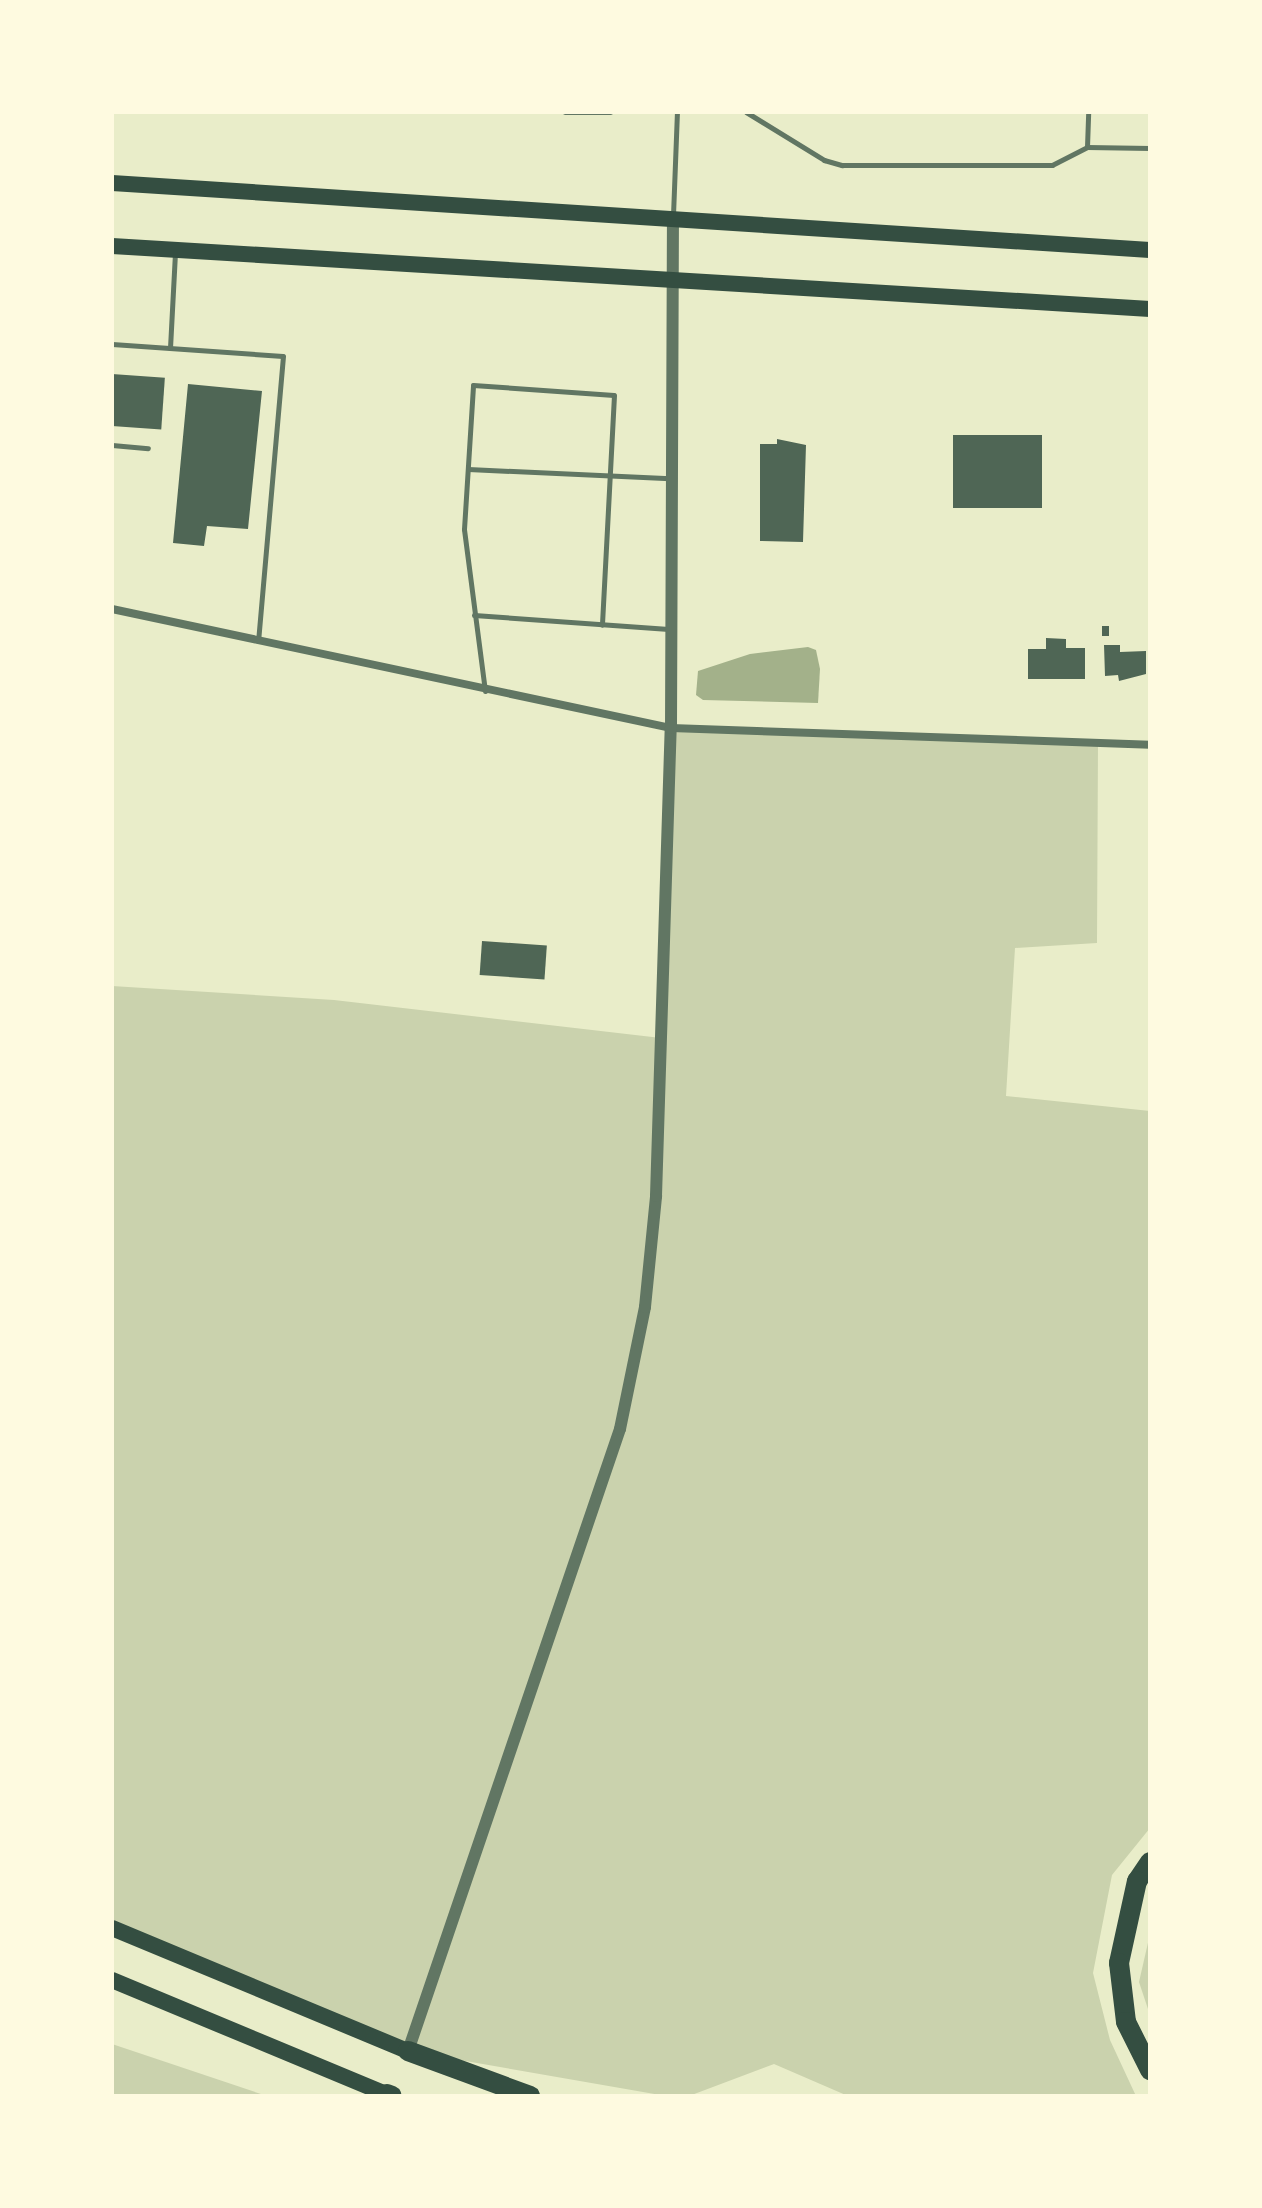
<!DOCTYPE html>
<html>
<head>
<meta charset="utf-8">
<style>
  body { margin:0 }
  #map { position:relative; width:1262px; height:2208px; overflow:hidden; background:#e9edc9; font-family:Manrope,sans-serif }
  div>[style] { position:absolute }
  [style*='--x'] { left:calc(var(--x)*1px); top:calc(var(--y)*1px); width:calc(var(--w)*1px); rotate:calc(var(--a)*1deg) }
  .green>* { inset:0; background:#cad2ad }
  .water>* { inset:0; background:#a3b18a }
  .building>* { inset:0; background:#4f6655; transform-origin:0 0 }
  .service>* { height:5px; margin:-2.5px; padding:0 2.5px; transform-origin:2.5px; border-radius:2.5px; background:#617663 }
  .minor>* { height:8px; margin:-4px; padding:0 4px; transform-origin:4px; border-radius:4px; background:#617663 }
  .tertiary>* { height:12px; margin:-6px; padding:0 6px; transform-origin:6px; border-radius:6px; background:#617663 }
  .primary>* { height:16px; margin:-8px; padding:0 8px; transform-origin:8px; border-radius:8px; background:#344e41 }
  .motorway>* { height:20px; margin:-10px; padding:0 10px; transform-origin:10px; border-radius:10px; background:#344e41 }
  span { translate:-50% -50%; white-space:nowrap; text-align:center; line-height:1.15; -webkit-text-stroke:7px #fefae0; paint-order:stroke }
  .frame { position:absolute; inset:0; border:114px solid #fefae0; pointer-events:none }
</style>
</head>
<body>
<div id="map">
  <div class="green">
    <div style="clip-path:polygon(671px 728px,1098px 745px,1097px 943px,1015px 948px,1006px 1096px,1150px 1111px,1150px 1828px,1112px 1875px,1093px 1973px,1110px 2040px,1136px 2096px,848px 2096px,774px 2064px,689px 2096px,666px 2096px,408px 2051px,112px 1928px,112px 986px,334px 1000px,661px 1038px)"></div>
    <div style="clip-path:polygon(1150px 1934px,1150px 2015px,1139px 1982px)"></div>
    <div style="clip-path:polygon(112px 2044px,267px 2096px,112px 2096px)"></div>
  </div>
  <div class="water">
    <div style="clip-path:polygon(808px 647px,816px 650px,820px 669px,818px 703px,703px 700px,696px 695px,698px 671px,750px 654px)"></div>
  </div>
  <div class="building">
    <div style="left:112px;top:374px;width:53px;height:52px;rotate:4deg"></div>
    <div style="clip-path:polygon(188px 384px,262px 391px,248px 529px,207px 526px,204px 546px,173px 543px)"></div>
    <div style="left:953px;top:435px;width:89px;height:73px"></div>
    <div style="clip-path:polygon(777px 439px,806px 445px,803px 542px,760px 541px,760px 444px,777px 444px)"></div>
    <div style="left:1102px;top:626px;width:7px;height:10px"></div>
    <div style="clip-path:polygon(1046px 638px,1066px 639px,1066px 648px,1085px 648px,1085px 679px,1028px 679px,1028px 649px,1046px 649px)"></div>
    <div style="clip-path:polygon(1104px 645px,1120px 645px,1120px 652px,1146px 651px,1146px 674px,1119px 681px,1118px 675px,1105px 676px)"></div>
    <div style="left:482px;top:941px;width:65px;height:34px;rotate:4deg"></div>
  </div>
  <div class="service">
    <div style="--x:565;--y:112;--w:45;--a:0"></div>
    <div style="--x:746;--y:112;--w:92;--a:31.6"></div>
    <div style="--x:824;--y:160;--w:19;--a:16"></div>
    <div style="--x:842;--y:165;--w:210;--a:0"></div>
    <div style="--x:1052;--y:165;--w:39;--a:-27"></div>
    <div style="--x:1087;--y:147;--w:63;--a:0.9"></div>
    <div style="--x:1087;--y:147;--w:35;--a:-88"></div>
    <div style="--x:673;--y:215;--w:103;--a:-87.8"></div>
    <div style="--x:112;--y:344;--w:171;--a:4"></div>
    <div style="--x:283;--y:356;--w:286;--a:95"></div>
    <div style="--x:170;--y:348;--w:95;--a:-87"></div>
    <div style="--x:112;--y:445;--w:36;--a:5"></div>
    <div style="--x:468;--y:469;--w:202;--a:2.6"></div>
    <div style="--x:474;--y:615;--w:195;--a:4.1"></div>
    <div style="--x:485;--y:691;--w:163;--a:-97.4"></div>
    <div style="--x:464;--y:529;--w:144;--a:-86.4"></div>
    <div style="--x:473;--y:385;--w:141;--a:4.1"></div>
    <div style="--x:614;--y:395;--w:230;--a:93"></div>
  </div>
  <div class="minor">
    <div style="--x:112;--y:609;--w:572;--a:12.02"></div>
    <div style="--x:671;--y:728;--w:479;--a:2"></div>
  </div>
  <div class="tertiary">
    <div style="--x:408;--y:2051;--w:657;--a:-71.18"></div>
    <div style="--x:620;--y:1429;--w:125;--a:-78.4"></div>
    <div style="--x:645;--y:1307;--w:112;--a:-84.3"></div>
    <div style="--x:656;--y:1196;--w:468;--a:-88.2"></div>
    <div style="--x:671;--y:728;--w:510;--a:-89.78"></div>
  </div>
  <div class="primary">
    <div style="--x:112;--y:183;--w:1040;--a:3.69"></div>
    <div style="--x:112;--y:246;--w:1040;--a:3.47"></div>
    <div style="--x:112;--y:1928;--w:321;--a:22.6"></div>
    <div style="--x:112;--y:1980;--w:301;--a:22.6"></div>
  </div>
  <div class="motorway">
    <div style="--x:1150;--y:1862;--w:23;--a:124"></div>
    <div style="--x:1137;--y:1881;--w:84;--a:102.4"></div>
    <div style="--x:1119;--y:1963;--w:59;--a:83.2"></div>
    <div style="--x:1126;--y:2022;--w:54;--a:63.4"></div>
    <div style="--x:408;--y:2051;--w:130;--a:20.2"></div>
    <div style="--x:387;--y:2094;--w:5;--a:22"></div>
  </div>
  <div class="frame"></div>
</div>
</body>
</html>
